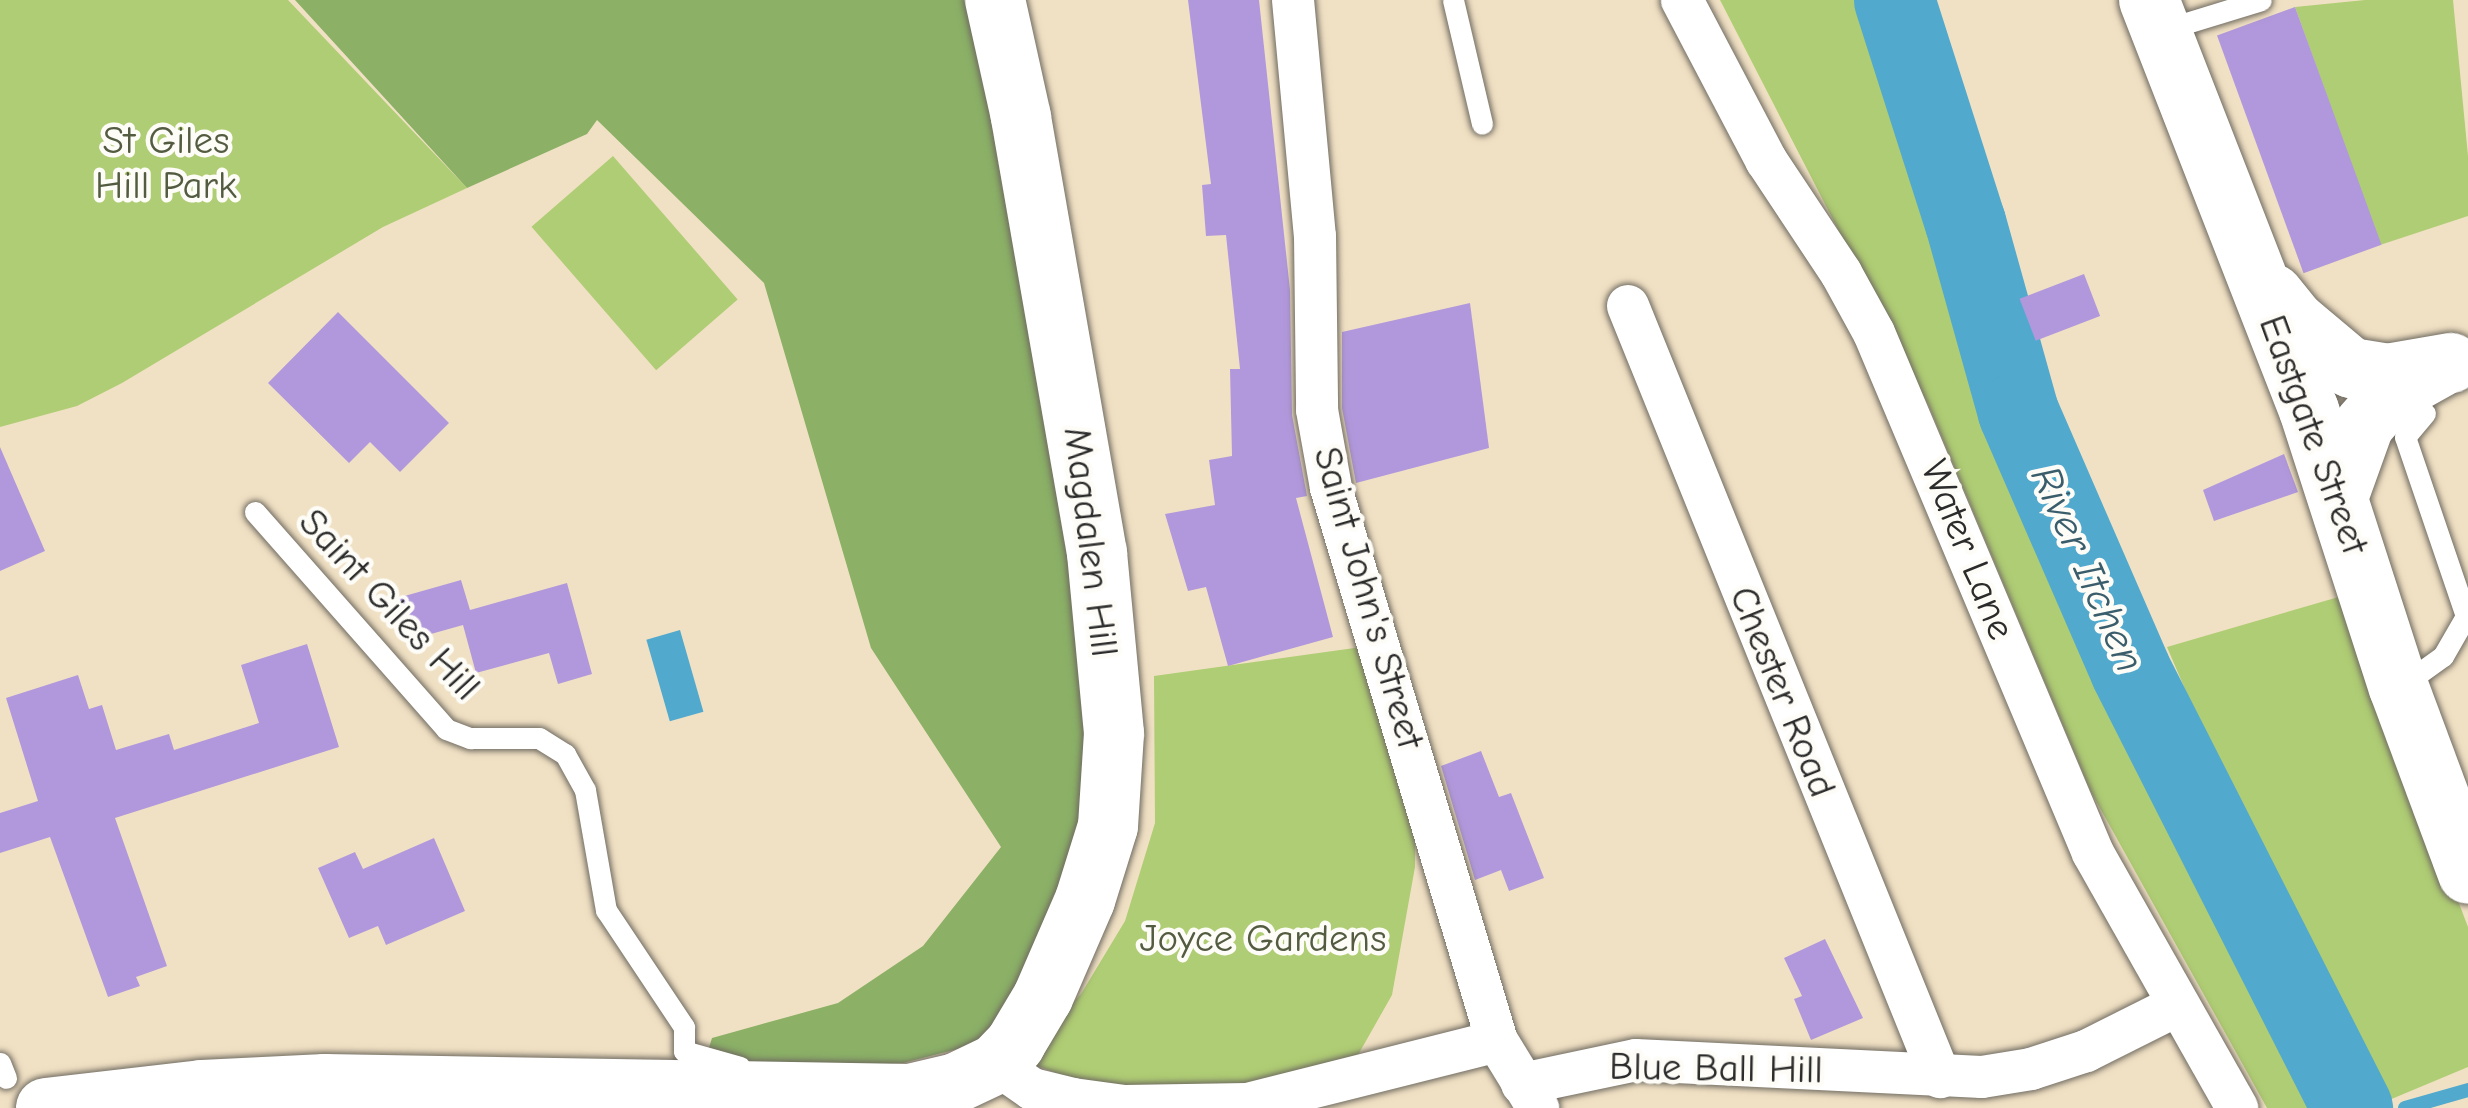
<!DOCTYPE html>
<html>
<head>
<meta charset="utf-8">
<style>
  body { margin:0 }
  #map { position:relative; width:2468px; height:1108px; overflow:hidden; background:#f1e1c4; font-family:"Comic Neue",sans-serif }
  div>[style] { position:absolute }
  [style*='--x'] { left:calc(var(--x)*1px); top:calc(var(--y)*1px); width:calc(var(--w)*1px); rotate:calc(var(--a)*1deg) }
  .green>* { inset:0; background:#afcd74; transform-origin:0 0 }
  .forest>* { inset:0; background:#8bb066 }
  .water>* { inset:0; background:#51a9ce; transform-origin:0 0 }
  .stream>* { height:14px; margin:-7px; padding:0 7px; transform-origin:7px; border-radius:7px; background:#51a9ce }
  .river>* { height:81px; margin:-40.5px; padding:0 40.5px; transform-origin:40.5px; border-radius:40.5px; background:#51a9ce }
  .building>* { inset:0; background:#b198dc; transform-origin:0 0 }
  .roads { filter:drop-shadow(0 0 3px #706b61) drop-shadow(0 0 3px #706b61) }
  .lane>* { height:21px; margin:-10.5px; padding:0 10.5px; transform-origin:10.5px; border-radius:10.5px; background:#fff }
  .street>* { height:42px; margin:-21px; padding:0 21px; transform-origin:21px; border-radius:21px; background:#fff }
  .secondary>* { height:60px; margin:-30px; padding:0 30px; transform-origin:30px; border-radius:30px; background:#fff }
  span { translate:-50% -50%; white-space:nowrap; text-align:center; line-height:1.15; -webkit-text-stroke:9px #fdfcf7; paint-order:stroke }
  .park-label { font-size:39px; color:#535c41 }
  .street-label { font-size:39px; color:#2b2b2b }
  .water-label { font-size:42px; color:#3a5d6c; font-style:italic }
</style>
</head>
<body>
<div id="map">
  <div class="green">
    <div style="clip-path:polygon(0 0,288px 0,467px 188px,383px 227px,122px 383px,77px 406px,0 427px)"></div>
    <div style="clip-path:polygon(1720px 0,1866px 0,1924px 214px,1980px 387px,2093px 654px,2333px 1108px,2267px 1108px,2091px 792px,1928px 404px)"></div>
    <div style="clip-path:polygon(2365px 0,2453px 0,2468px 156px,2468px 216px,2380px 245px,2295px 7px)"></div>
    <div style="left:613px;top:156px;width:190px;height:108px;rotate:49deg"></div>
    <div style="clip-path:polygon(2342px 596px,2468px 927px,2468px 1067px,2370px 1108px,2364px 1108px,2167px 647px)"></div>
    <div style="clip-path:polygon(1376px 645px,1415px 820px,1415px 867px,1392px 995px,1358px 1055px,1313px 1086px,1123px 1098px,1019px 1059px,1081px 994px,1125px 921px,1155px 823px,1154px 676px)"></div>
  </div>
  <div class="forest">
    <div style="clip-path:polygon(295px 0,995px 0,1086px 604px,1088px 816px,1053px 927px,985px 1042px,903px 1063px,808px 1070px,706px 1057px,712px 1038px,838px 1003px,923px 946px,1001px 847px,871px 648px,764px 283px,597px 120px,587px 134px,467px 188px)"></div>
  </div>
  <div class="water">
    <div style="left:680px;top:630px;width:85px;height:35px;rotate:74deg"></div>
  </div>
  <div class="stream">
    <div style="--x:2405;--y:1108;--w:66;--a:-15.9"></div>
  </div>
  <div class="river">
    <div style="--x:1894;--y:0;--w:233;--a:72.3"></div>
    <div style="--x:1965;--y:222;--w:197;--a:74.4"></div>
    <div style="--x:2018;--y:412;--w:281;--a:66.5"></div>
    <div style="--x:2130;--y:670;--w:491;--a:63.1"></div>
  </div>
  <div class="building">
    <div style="clip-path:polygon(1188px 0,1259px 0,1290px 290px,1292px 415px,1307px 496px,1296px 498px,1333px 637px,1228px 666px,1206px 587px,1188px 591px,1165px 514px,1215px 505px,1209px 460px,1232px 456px,1230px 369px,1240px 369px,1226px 235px,1206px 236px,1202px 185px,1211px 184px)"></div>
    <div style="left:2295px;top:7px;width:253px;height:83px;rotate:70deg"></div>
    <div style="left:2084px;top:274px;width:45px;height:69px;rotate:69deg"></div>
    <div style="clip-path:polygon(1470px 303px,1489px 448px,1356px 483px,1342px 408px,1342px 332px)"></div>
    <div style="clip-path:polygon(338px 312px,449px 423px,400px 472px,370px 442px,349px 463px,268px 383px)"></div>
    <div style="clip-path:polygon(0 447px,45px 551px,0 571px)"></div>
    <div style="clip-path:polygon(2284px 454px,2298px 492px,2214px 521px,2203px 490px)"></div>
    <div style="clip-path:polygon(461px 580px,470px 610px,567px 583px,592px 674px,558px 684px,549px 653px,476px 673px,463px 625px,406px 641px,394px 599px)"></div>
    <div style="clip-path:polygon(307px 644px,339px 747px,115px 818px,167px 966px,136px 977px,140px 986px,108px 997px,50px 837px,0 853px,0 813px,38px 801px,6px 698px,78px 675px,89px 709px,102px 705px,116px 750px,169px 734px,174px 750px,259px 723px,241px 665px)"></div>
    <div style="clip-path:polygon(1481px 751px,1499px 797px,1511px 793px,1544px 878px,1509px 891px,1501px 870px,1475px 880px,1441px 766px)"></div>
    <div style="clip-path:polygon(434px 838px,465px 911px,386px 945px,378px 926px,349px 938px,318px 868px,355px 852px,363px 869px)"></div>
    <div style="clip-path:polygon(1825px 939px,1863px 1018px,1811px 1040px,1794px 999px,1802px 996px,1784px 958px)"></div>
  </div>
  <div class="roads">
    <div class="lane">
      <div style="--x:1453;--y:0;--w:127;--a:76.8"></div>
      <div style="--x:2167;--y:29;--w:98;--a:-17.1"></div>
      <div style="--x:255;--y:512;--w:289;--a:48.6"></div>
      <div style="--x:446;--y:729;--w:26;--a:21"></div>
      <div style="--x:470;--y:738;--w:69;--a:0"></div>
      <div style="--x:539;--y:738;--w:31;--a:32"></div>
      <div style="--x:565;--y:754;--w:41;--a:60.9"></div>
      <div style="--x:585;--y:790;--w:122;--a:80.1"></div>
      <div style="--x:606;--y:910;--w:141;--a:56.3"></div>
      <div style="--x:684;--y:1027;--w:24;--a:90"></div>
      <div style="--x:684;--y:1051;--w:58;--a:15.9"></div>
      <div style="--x:2404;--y:684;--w:48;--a:-35.7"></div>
      <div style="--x:2443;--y:656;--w:46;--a:-60.1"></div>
      <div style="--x:2466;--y:616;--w:189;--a:-108.8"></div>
      <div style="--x:2405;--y:437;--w:31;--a:-50"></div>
      <div style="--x:0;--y:1063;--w:16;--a:68"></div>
    </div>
    <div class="street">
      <div style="--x:1293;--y:0;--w:237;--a:84.7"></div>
      <div style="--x:1315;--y:236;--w:174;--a:89.3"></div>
      <div style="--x:1317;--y:410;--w:79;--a:79.8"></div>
      <div style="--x:1331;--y:488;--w:577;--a:73.29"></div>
      <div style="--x:1497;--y:1041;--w:79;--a:58.5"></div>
      <div style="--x:1682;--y:0;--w:181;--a:62.3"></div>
      <div style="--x:1766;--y:160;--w:136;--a:56.4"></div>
      <div style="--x:1841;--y:273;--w:68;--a:61.2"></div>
      <div style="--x:1874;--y:333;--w:564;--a:67.16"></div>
      <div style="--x:2093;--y:853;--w:293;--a:60.5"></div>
      <div style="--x:1628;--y:306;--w:832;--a:67.97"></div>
      <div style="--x:996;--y:1064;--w:44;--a:34.8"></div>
      <div style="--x:1032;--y:1089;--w:42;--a:13.7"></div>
      <div style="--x:1073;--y:1099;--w:52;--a:7.7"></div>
      <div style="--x:1125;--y:1106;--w:122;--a:-0.9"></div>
      <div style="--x:1247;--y:1104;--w:258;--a:-14.1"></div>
      <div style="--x:1522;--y:1084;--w:116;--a:-11.9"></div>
      <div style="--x:1636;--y:1060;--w:346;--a:2.8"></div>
      <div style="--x:1982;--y:1077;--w:50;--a:-9.3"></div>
      <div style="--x:2031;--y:1069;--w:58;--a:-18.1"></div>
      <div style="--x:2086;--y:1051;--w:103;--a:-26.6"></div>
    </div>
    <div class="secondary">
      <div style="--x:2149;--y:0;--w:440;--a:68.7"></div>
      <div style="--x:2309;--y:410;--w:292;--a:72.1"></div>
      <div style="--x:2399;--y:688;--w:198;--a:69.6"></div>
      <div style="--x:2273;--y:294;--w:35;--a:51"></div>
      <div style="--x:2295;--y:321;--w:73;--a:40"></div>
      <div style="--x:2351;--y:368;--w:36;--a:9"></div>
      <div style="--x:2387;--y:374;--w:65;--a:-9.8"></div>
      <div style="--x:2339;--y:495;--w:74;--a:-70.3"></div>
      <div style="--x:2364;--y:425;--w:40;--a:-49"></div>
      <div style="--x:2390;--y:395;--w:57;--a:-29.2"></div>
      <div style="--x:46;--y:1108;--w:157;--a:-6.6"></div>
      <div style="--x:202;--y:1090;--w:123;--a:-2.8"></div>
      <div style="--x:325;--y:1084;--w:585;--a:0.98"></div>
      <div style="--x:910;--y:1094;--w:47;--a:-13.4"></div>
      <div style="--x:956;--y:1083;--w:44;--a:-25.4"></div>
      <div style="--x:996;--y:1064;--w:28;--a:-46"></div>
      <div style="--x:1015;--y:1044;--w:55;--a:-59.2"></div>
      <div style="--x:1043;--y:997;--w:106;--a:-66.6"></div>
      <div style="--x:1085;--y:900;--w:77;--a:-72.7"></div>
      <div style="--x:1108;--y:826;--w:93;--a:-86.3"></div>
      <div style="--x:1114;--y:733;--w:181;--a:-95.4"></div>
      <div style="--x:1097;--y:553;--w:443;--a:-99.9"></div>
      <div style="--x:1021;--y:117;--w:120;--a:-102.5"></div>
    </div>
  </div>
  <div class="park-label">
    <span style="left:166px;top:164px">St Giles<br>Hill Park</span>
    <span style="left:1263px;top:939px">Joyce Gardens</span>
  </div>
  <div class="street-label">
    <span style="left:2313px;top:435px;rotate:70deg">Eastgate Street</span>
    <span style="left:1090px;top:542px;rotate:83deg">Magdalen Hill</span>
    <span style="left:1967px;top:550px;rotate:68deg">Water Lane</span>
    <span style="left:1368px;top:598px;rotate:74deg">Saint John's Street</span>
    <span style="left:389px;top:605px;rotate:47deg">Saint Giles Hill</span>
    <span style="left:1782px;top:692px;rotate:68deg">Chester Road</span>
    <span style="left:1716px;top:1069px;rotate:1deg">Blue Ball Hill</span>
  </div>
  <div class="water-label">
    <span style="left:2087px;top:569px;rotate:66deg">River Itchen</span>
  </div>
</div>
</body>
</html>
